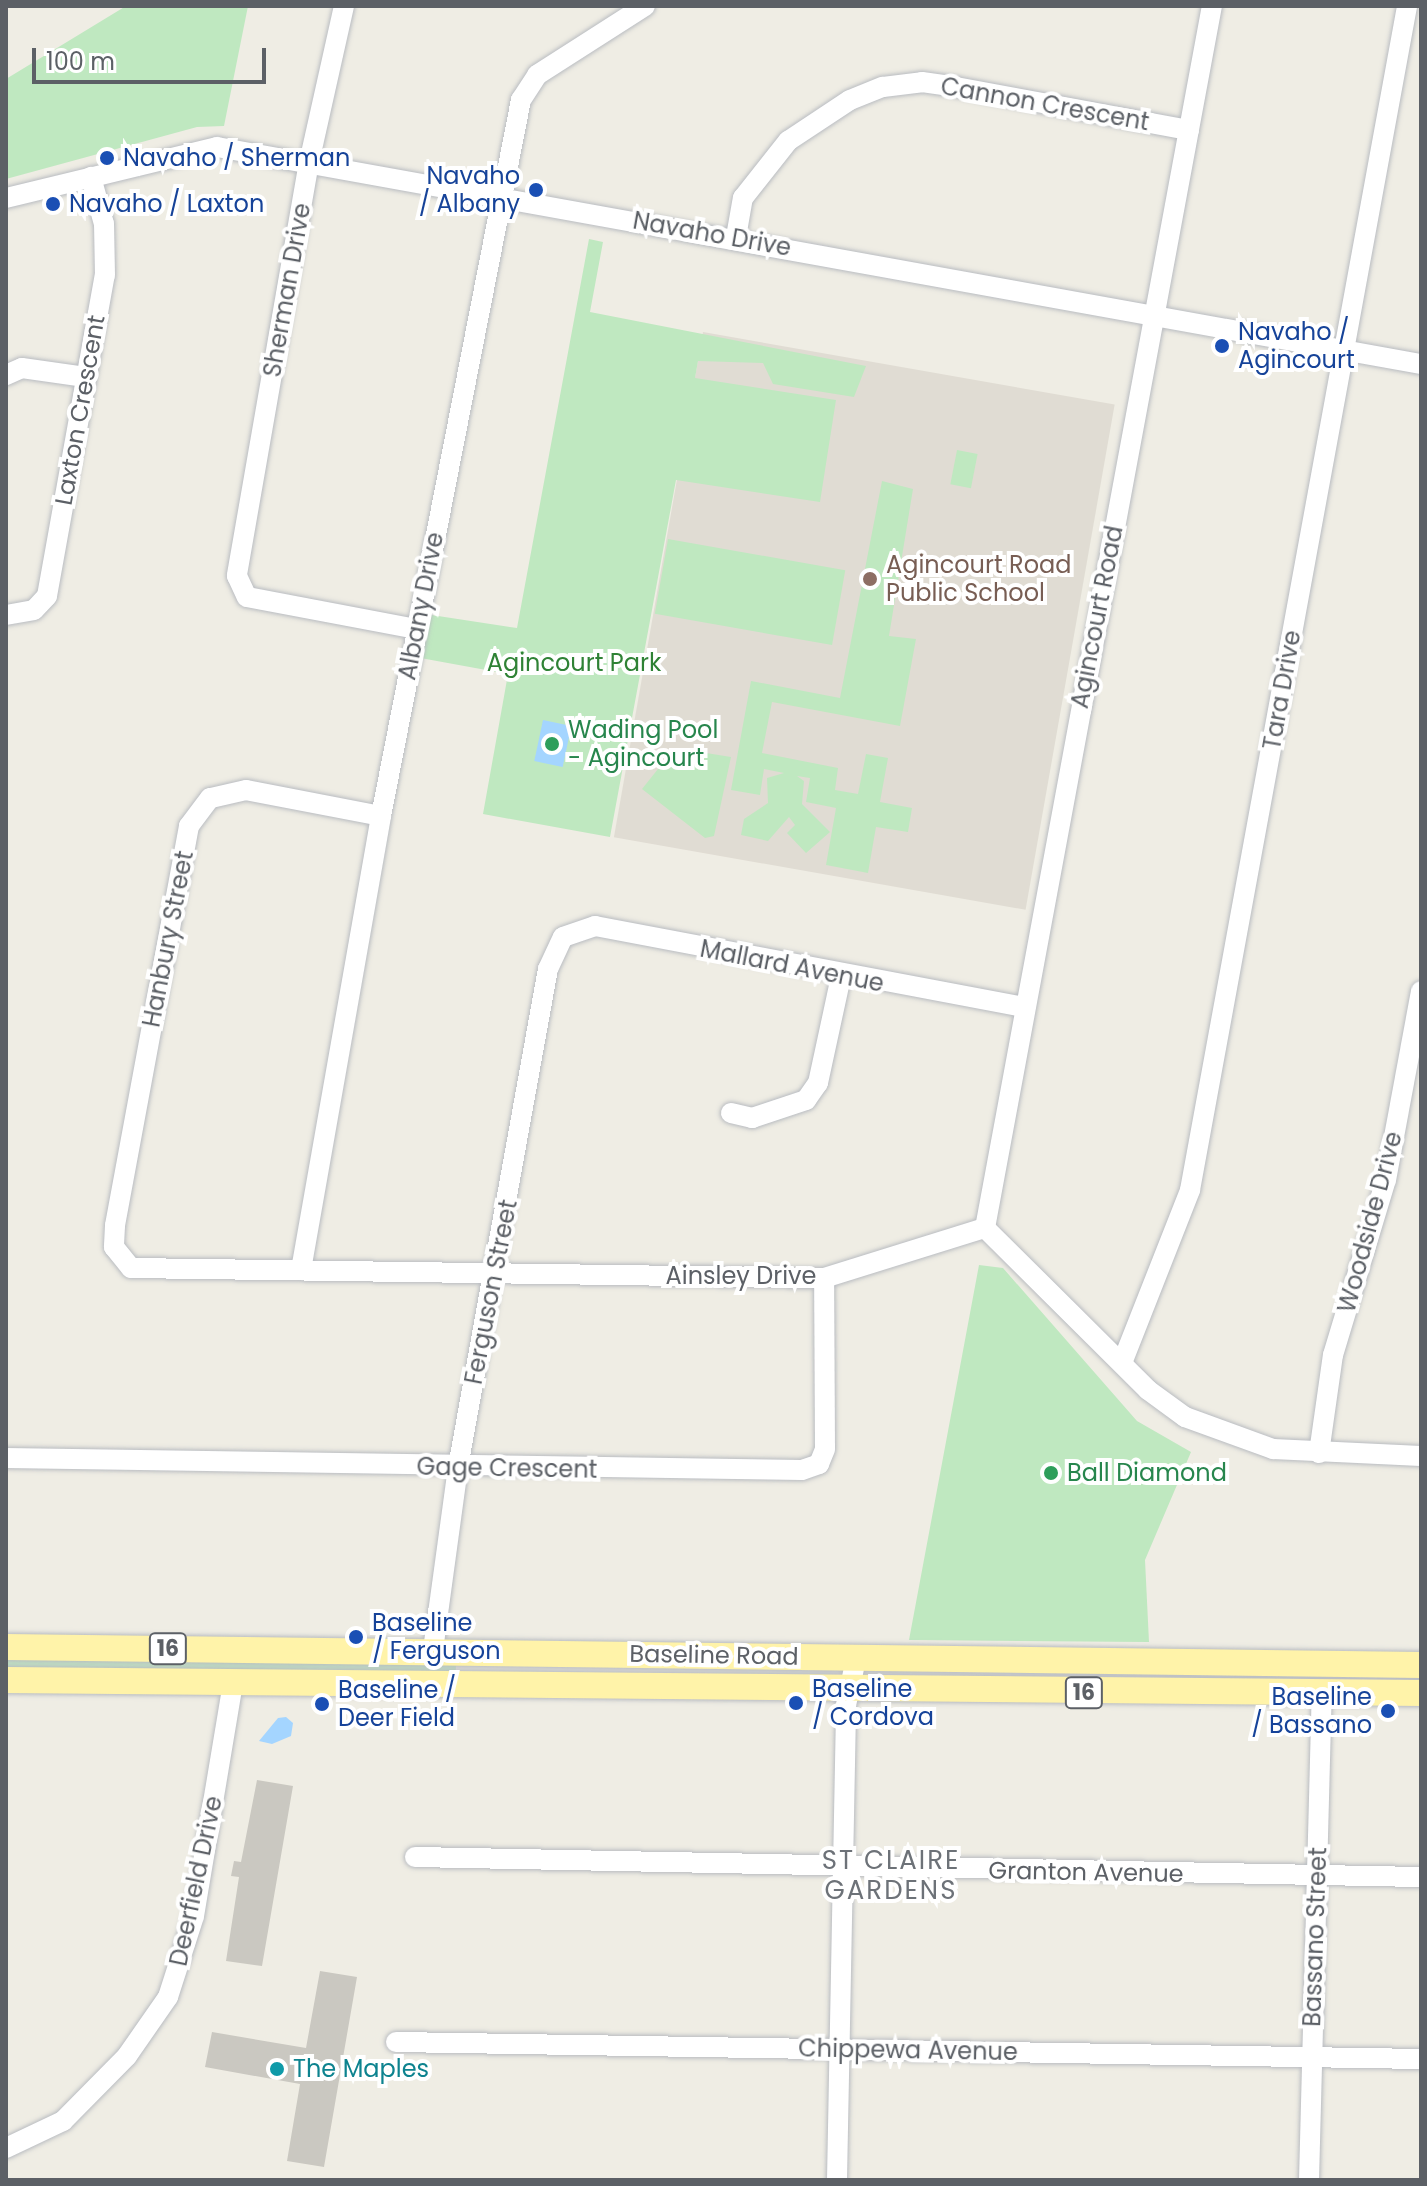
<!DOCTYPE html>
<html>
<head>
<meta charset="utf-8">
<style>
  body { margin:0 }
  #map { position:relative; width:1427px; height:2186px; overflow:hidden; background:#efede4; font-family:Poppins,sans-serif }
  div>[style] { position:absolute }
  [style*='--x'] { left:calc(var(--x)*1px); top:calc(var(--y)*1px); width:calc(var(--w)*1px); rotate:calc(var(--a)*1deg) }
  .education>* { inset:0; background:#e0dcd3; transform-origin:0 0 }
  .green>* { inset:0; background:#bfe8c0; transform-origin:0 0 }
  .water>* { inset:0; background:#a4d5ff; transform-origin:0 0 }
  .building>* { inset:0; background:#cac8c1 }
  .roads { filter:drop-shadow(0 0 2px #b9bcc1) drop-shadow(0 0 2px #b9bcc1) }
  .minor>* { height:20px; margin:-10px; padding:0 10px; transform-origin:10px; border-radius:10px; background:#fff }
  .major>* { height:26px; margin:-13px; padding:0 13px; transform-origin:13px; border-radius:13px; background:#fff3a9 }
  .dots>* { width:22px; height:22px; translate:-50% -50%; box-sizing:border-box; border:4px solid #fff; border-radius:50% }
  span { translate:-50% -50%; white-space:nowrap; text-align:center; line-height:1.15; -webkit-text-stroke:8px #fff; paint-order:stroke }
  .shield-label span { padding:2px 6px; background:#fff; border:2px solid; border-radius:6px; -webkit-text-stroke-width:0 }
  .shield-label { font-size:22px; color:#5c6066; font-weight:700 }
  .street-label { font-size:24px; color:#5c6066 }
  .transit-label { font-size:24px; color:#164399 }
  .left { translate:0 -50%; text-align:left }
  .right { translate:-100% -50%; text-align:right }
  .education-label { font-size:24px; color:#785e54 }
  .park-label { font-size:24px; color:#2f8235 }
  .leisure-label { font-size:24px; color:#27864d }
  .culture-label { font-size:24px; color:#0d838f }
  .neighbourhood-label { font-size:26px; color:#6d7278; letter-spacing:2px }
  .frame { position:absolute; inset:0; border:8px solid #5c6066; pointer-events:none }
  .scale { position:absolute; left:32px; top:48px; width:234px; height:36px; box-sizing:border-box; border:4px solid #5c6066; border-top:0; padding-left:10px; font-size:24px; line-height:28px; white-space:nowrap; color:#5c6066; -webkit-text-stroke:6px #fff; paint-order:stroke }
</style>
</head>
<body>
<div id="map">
  <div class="education">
    <div style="left:703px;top:332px;width:418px;height:513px;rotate:10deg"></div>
  </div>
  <div class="green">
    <div style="clip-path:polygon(126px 6px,248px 6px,224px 126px,197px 127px,6px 179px,6px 79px)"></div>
    <div style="clip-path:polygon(589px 239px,603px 242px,590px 312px,866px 366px,854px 397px,773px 384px,763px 363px,698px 361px,695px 378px,836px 400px,820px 502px,676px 480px,610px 837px,483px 814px,508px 674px,415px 657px,425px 614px,517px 628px)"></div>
    <div style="left:957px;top:450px;width:21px;height:35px;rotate:11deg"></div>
    <div style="clip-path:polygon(882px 481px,913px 489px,889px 636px,916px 639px,900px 726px,772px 702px,762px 753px,838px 768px,835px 790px,858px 794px,866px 754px,888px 758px,880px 802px,912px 808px,908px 832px,876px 827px,868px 873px,826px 865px,836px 808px,806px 802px,810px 778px,797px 776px,804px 781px,802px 804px,830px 832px,806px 853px,787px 833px,795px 825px,789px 817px,768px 841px,741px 835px,744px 819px,768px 803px,767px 778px,784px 773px,764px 769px,760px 795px,731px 790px,751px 681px,840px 698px)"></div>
    <div style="left:668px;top:539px;width:180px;height:76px;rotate:10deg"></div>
    <div style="clip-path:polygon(700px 752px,731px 757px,714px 836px,705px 838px,642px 789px,658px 769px)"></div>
    <div style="clip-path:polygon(979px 1265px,1003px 1268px,1137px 1421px,1191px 1452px,1145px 1560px,1149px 1642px,909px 1640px)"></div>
    <div style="left:6px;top:1657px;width:450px;height:11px;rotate:1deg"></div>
  </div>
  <div class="water">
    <div style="left:543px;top:720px;width:29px;height:42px;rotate:12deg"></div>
    <div style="clip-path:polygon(286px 1717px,293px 1723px,291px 1736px,272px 1744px,259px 1741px,278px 1718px)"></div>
  </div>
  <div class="building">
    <div style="clip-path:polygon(257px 1780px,293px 1786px,262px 1966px,226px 1961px,239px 1877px,231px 1876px,234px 1861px,241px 1862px)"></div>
    <div style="clip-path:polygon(320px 1971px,357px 1977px,324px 2167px,287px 2161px,300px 2084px,205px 2067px,212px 2032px,306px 2048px)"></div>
  </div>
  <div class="roads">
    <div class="minor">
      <div style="--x:344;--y:6;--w:160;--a:102.6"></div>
      <div style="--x:309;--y:162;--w:420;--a:99.9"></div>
      <div style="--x:237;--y:576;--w:23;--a:65"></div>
      <div style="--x:247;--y:597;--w:173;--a:10.7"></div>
      <div style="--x:6;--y:198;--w:217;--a:-13.6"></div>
      <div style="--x:217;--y:147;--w:1223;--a:10.22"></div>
      <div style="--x:736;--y:237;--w:40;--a:-80"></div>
      <div style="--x:743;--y:198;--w:73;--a:-51.7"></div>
      <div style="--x:788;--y:141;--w:74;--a:-33.5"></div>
      <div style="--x:850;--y:100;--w:35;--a:-22"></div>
      <div style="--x:883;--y:87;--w:39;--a:-7"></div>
      <div style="--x:922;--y:82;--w:34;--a:8"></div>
      <div style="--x:956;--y:87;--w:237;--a:10.5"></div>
      <div style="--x:6;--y:375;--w:17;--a:-24"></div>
      <div style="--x:22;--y:368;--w:64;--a:8.1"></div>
      <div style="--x:6;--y:615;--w:28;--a:-10"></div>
      <div style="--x:34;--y:610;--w:19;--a:-47"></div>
      <div style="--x:47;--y:596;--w:326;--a:-79.8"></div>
      <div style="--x:105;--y:275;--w:51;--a:-91.1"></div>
      <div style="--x:104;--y:224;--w:49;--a:-105.5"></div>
      <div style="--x:381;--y:816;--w:137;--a:-169.1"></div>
      <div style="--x:246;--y:790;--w:37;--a:167"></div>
      <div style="--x:210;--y:798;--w:35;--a:127"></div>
      <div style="--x:189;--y:826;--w:407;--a:100.5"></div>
      <div style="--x:115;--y:1226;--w:21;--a:93"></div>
      <div style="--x:114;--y:1247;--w:27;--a:51"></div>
      <div style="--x:131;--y:1268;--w:693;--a:0.83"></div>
      <div style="--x:824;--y:1278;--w:169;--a:-17.3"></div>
      <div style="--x:731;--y:1113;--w:22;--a:13"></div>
      <div style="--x:752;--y:1118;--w:57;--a:-18.4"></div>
      <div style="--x:806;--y:1100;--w:21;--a:-55"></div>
      <div style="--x:818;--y:1083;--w:108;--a:-77.8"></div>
      <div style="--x:985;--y:1228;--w:1243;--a:-79.48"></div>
      <div style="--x:985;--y:1228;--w:230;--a:44.8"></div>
      <div style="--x:1148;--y:1390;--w:46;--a:36.1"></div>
      <div style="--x:1185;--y:1417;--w:94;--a:20"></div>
      <div style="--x:1273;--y:1449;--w:148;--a:2.7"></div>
      <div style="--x:301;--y:1270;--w:461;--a:-80"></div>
      <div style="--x:381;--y:816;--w:730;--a:-78.94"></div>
      <div style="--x:521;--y:100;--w:30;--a:-57"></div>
      <div style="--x:537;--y:75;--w:128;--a:-32.6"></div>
      <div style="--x:1122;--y:1363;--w:186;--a:-68.5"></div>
      <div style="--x:1190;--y:1190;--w:1204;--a:-79.61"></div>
      <div style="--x:1319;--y:1453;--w:99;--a:-81.9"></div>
      <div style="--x:1333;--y:1355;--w:183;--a:-73.2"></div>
      <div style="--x:1386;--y:1180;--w:192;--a:-79.5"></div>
      <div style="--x:6;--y:1458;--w:796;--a:0.86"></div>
      <div style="--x:802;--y:1470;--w:18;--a:-19"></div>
      <div style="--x:819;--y:1464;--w:16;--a:-68"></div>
      <div style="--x:825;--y:1449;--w:171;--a:-90.3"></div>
      <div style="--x:433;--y:1650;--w:185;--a:-82.2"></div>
      <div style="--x:458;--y:1467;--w:506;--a:-79.76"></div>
      <div style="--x:548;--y:969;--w:35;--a:-65"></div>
      <div style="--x:563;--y:937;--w:34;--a:-19"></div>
      <div style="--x:595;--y:926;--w:437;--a:10.7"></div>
      <div style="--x:415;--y:1857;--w:1006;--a:1.14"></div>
      <div style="--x:396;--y:2042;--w:1025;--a:0.95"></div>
      <div style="--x:6;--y:2148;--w:63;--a:-25.3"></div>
      <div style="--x:63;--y:2121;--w:91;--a:-45.4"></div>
      <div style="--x:127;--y:2056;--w:72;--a:-55.2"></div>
      <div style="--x:168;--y:1997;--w:85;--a:-72.2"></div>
      <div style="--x:194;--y:1916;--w:236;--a:-80.5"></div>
      <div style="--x:837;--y:2180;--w:475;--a:-88.9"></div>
      <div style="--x:846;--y:1705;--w:47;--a:-77.7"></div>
      <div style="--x:1309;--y:2180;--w:486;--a:-88.5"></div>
    </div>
    <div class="major">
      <div style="--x:6;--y:1647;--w:1415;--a:0.73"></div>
      <div style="--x:6;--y:1680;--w:1415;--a:0.53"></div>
    </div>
  </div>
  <div class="dots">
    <div style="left:107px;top:158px;background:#1a4fb4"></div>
    <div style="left:536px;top:190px;background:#1a4fb4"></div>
    <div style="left:53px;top:204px;background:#1a4fb4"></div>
    <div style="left:1222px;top:346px;background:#1a4fb4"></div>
    <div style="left:870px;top:579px;background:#8d6e63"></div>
    <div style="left:552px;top:744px;background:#2e9e5b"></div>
    <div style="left:1051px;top:1473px;background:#2e9e5b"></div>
    <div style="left:356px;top:1637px;background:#1a4fb4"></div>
    <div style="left:796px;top:1703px;background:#1a4fb4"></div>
    <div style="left:322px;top:1704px;background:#1a4fb4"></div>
    <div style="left:1388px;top:1711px;background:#1a4fb4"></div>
    <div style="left:277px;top:2069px;background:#0f9aa8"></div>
  </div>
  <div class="shield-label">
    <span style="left:168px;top:1649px">16</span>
    <span style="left:1084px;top:1693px">16</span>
  </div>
  <div class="street-label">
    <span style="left:1045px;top:104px;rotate:10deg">Cannon Crescent</span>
    <span style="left:712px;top:234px;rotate:10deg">Navaho Drive</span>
    <span style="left:287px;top:290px;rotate:-80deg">Sherman Drive</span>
    <span style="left:80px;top:410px;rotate:-80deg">Laxton Crescent</span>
    <span style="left:421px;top:606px;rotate:-79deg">Albany Drive</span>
    <span style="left:1097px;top:617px;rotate:-79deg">Agincourt Road</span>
    <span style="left:1282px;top:690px;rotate:-80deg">Tara Drive</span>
    <span style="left:168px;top:939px;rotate:-79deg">Hanbury Street</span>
    <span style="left:792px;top:966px;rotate:11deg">Mallard Avenue</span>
    <span style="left:1370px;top:1222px;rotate:-75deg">Woodside Drive</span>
    <span style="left:741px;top:1276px">Ainsley Drive</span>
    <span style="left:491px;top:1292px;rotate:-79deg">Ferguson Street</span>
    <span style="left:507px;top:1468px;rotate:1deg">Gage Crescent</span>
    <span style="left:714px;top:1655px;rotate:1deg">Baseline Road</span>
    <span style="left:1086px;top:1872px;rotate:1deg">Granton Avenue</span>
    <span style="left:196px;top:1881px;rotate:-78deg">Deerfield Drive</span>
    <span style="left:1315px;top:1937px;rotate:-88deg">Bassano Street</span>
    <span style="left:908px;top:2050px;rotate:1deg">Chippewa Avenue</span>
  </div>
  <div class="transit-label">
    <span class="left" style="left:123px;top:158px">Navaho / Sherman</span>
    <span class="right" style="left:520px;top:190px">Navaho<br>/ Albany</span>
    <span class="left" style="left:69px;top:204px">Navaho / Laxton</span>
    <span class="left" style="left:1238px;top:346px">Navaho /<br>Agincourt</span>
    <span class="left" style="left:372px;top:1637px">Baseline<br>/ Ferguson</span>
    <span class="left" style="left:812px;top:1703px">Baseline<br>/ Cordova</span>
    <span class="left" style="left:338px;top:1704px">Baseline /<br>Deer Field</span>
    <span class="right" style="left:1372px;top:1711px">Baseline<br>/ Bassano</span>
  </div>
  <div class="education-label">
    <span class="left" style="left:886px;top:579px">Agincourt Road<br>Public School</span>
  </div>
  <div class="park-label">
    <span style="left:574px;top:663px">Agincourt Park</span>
  </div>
  <div class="leisure-label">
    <span class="left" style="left:568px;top:744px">Wading Pool<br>- Agincourt</span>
    <span class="left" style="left:1067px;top:1473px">Ball Diamond</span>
  </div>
  <div class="culture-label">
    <span class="left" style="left:293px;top:2069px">The Maples</span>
  </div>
  <div class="neighbourhood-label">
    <span style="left:891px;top:1876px">ST CLAIRE<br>GARDENS</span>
  </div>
  <div class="frame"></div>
  <div class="scale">100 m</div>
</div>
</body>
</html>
